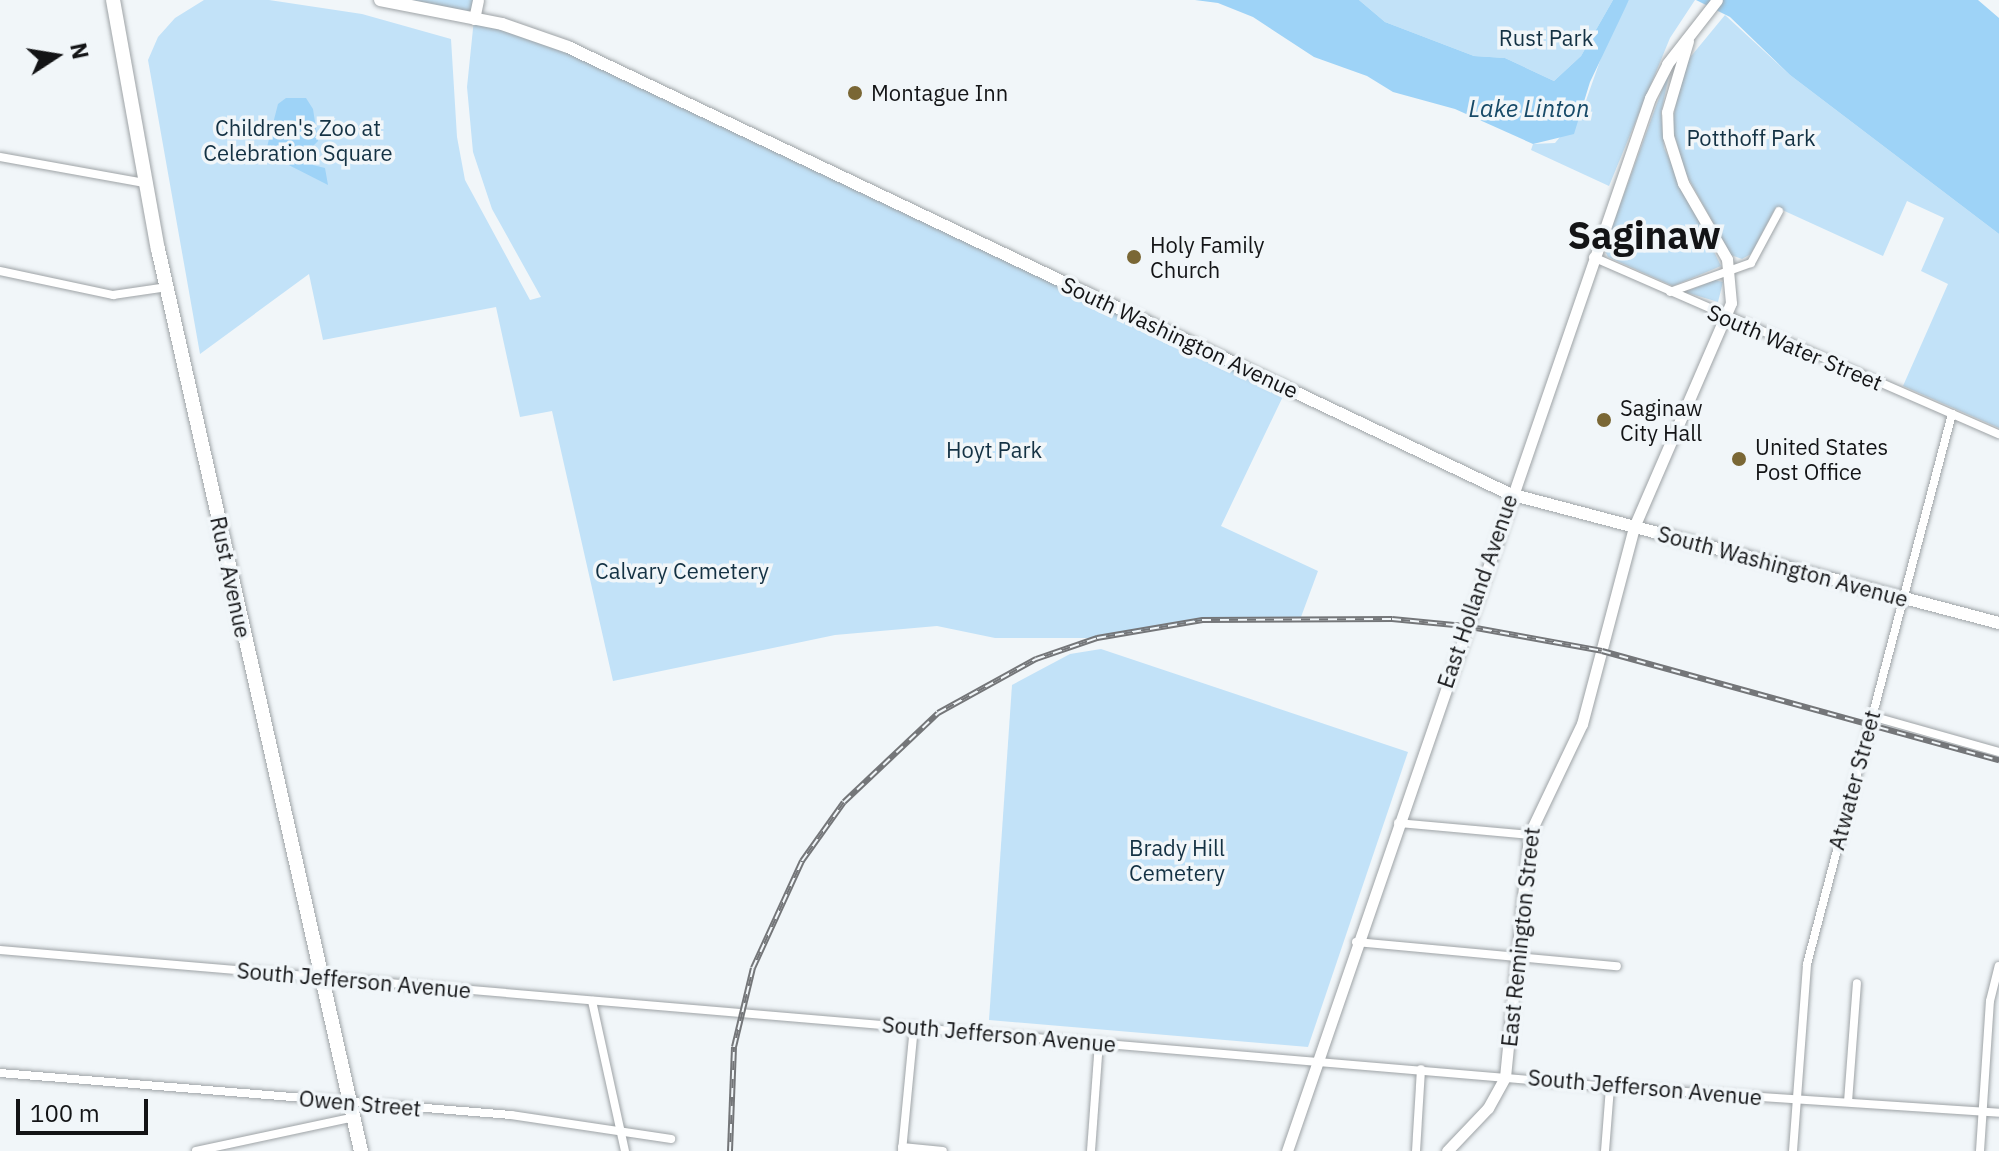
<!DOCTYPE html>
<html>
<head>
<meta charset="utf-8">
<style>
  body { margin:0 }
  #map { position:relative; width:1999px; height:1151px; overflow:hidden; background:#f1f6f9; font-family:"IBM Plex Sans",sans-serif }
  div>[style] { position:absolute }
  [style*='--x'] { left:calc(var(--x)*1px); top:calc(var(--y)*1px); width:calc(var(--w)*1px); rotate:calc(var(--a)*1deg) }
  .green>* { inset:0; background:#c2e2f8 }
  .water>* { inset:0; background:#9ed3f7 }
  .roads { filter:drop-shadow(0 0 2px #9ea3a6) drop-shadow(0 0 2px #9ea3a6) }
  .minor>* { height:8px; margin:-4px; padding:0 4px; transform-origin:4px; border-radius:4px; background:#fff }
  .secondary>* { height:11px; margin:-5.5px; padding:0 5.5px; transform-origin:5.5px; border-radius:5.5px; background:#fff }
  .primary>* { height:12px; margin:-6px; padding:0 6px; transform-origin:6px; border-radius:6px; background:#fff }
  .trunk>* { height:14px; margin:-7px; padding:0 7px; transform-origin:7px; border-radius:7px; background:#fff }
  .rail>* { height:6px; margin-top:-3px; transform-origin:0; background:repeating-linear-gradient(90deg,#f1f6f9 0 9px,#747679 0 18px); box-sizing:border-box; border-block:2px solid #747679 }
  .dots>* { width:22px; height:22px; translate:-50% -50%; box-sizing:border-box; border:4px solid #f1f6f9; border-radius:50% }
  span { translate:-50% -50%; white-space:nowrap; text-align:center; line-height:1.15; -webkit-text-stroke:7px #f1f6f9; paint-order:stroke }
  .park-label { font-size:22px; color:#143244 }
  .poi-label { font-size:22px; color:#131416 }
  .left { translate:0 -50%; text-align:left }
  .street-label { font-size:22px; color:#131416 }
  .water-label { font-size:24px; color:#174a68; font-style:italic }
  .town-label { font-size:38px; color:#131416; font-weight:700 }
  .north { position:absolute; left:16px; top:16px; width:80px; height:80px; -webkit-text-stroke:6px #f1f6f9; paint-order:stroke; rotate:78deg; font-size:22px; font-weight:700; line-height:32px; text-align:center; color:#131416 }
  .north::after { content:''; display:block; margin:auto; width:28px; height:36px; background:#131416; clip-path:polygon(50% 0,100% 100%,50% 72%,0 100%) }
  .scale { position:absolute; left:16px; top:1099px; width:132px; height:36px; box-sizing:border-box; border:4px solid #131416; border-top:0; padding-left:10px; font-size:24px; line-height:28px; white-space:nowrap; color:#131416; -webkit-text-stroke:6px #f1f6f9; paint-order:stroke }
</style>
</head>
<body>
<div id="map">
  <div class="green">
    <div style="clip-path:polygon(204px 0,269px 0,362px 14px,451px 39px,457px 137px,465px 180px,530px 300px,541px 297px,492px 209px,473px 152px,467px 87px,474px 19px,380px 0,478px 0,474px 18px,531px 32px,1287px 388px,1221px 526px,1318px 571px,1301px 617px,1201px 620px,1097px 638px,995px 638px,937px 626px,835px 635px,613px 681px,552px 411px,520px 417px,496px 307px,323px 340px,309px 274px,200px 354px,148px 60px,158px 37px,175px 18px)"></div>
    <div style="clip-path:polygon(1359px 0,1613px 0,1581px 56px,1554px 81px,1505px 58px,1474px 56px,1385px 22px)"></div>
    <div style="clip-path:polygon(1629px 0,1695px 0,1670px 38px,1609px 186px,1531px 150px,1533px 144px,1555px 143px,1583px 109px,1607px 41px)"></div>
    <div style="clip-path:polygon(1725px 15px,1790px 75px,1999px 234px,1999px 428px,1903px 386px,1948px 284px,1921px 271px,1944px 218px,1907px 201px,1883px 256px,1776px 207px,1751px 254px,1742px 259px,1731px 255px,1685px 172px,1672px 126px,1683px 66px)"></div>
    <div style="clip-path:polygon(1671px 65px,1661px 113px,1664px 148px,1721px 266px,1673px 286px,1608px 257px,1604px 249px)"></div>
    <div style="clip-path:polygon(1715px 280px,1723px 282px,1718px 302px,1685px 292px)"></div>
    <div style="clip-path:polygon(1101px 649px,1408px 752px,1308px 1047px,989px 1020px,1012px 685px,1070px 654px)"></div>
  </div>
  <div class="water">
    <div style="clip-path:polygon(1195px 0,1359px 0,1385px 22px,1474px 56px,1505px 58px,1554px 81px,1581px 56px,1613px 0,1629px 0,1590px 82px,1574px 134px,1533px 144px,1455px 109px,1393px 92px,1367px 76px,1314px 57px,1253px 17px,1218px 3px)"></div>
    <div style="clip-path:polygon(1696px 0,1978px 0,1999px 18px,1999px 234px,1790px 75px,1730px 17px)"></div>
    <div style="clip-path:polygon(286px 98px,306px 98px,313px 109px,318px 141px,309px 150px,313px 165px,325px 168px,328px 185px,271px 156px,267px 147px,278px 104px)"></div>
  </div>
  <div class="roads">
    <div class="minor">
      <div style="--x:0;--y:157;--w:147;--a:10.2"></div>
      <div style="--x:1593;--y:257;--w:443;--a:23.6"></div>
      <div style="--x:0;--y:271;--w:116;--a:12"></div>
      <div style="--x:113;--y:295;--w:55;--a:-8.4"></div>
      <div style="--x:1670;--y:292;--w:86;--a:-19.7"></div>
      <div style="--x:1751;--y:263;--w:59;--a:-61.7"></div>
      <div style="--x:1871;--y:716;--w:133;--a:15.7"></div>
      <div style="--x:1398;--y:823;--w:132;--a:5.2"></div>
      <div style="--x:1356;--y:942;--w:262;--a:5.3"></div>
      <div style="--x:0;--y:950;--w:1616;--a:4.86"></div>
      <div style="--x:1610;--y:1087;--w:390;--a:3.8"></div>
      <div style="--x:592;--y:1001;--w:154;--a:77.6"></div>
      <div style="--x:0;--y:1073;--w:513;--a:4.7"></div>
      <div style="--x:511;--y:1115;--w:162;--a:8.5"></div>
      <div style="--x:1848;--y:1102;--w:119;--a:-85.7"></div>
      <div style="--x:902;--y:1147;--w:41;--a:5.6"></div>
      <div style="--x:196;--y:1151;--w:162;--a:-12.1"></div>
      <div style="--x:902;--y:1151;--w:125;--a:-84.5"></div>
      <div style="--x:1091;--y:1151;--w:109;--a:-85.8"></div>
      <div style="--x:1416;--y:1151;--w:82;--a:-86.5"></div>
      <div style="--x:1605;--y:1151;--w:64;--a:-85.5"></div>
      <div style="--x:1793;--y:1151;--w:188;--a:-85.7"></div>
      <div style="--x:1807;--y:964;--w:569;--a:-75.23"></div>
      <div style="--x:1980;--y:1151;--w:150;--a:-86.2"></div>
      <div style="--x:1990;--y:1001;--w:36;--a:-76"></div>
    </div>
    <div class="secondary">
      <div style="--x:474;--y:19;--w:19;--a:-78"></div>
      <div style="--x:1287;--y:1151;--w:1114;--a:-70.98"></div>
      <div style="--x:1650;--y:98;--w:38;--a:-63"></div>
      <div style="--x:1667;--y:64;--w:81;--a:-52"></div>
      <div style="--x:1447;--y:1151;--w:59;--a:-46.4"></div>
      <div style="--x:1488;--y:1108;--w:35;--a:-61"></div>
      <div style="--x:1505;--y:1077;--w:243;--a:-84.3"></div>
      <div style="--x:1529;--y:835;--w:123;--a:-64.5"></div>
      <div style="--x:1582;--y:724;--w:204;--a:-75.2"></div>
      <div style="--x:1634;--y:527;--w:244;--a:-66.6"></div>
      <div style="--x:1731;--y:303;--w:44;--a:-95.2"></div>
      <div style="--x:1727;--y:259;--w:88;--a:-120.1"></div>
      <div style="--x:1683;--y:183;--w:49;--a:-107.7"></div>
      <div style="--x:1668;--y:136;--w:24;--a:-92"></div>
      <div style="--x:1667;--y:112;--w:74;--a:-73.5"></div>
    </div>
    <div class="primary">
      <div style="--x:380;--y:0;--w:124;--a:11.1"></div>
      <div style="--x:502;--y:24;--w:70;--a:19.2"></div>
      <div style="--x:568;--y:47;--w:1043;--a:25.39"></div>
      <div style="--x:1510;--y:494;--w:506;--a:14.78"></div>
    </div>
    <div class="trunk">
      <div style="--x:113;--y:0;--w:253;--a:79.8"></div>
      <div style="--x:158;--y:249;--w:925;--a:77.32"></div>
    </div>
  </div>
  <div class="rail">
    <div style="--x:730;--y:1151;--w:104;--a:-87.8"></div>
    <div style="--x:734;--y:1047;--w:81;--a:-76.5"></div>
    <div style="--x:753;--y:968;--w:118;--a:-65.4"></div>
    <div style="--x:802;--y:861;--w:72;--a:-54.6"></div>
    <div style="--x:844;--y:802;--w:129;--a:-43.4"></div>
    <div style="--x:938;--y:713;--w:112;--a:-28.9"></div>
    <div style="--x:1036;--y:659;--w:65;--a:-19"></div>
    <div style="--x:1097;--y:638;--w:107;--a:-9.7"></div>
    <div style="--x:1202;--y:620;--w:190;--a:-0.3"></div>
    <div style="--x:1392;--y:619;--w:73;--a:5.5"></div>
    <div style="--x:1465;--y:626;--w:139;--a:10.3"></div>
    <div style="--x:1602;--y:651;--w:412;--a:15.4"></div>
  </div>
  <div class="dots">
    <div style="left:855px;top:93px;background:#7a6735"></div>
    <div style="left:1134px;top:257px;background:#7a6735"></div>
    <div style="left:1604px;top:420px;background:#7a6735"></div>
    <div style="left:1739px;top:459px;background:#7a6735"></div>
  </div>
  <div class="park-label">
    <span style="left:1546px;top:38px">Rust Park</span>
    <span style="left:298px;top:140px">Children's Zoo at<br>Celebration Square</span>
    <span style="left:1751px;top:138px">Potthoff Park</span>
    <span style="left:994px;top:450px">Hoyt Park</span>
    <span style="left:682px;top:571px">Calvary Cemetery</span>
    <span style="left:1177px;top:860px">Brady Hill<br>Cemetery</span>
  </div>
  <div class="poi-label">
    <span class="left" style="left:871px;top:93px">Montague Inn</span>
    <span class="left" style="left:1150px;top:257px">Holy Family<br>Church</span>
    <span class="left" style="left:1620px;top:420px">Saginaw<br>City Hall</span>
    <span class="left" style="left:1755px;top:459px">United States<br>Post Office</span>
  </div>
  <div class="street-label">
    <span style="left:1180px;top:337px;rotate:25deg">South Washington Avenue</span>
    <span style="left:1795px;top:347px;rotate:23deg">South Water Street</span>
    <span style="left:1783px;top:566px;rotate:15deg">South Washington Avenue</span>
    <span style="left:231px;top:577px;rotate:78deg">Rust Avenue</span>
    <span style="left:1477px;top:591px;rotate:-71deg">East Holland Avenue</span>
    <span style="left:1854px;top:780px;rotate:-75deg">Atwater Street</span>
    <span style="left:1520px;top:937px;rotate:-84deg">East Remington Street</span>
    <span style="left:354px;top:980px;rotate:5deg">South Jefferson Avenue</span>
    <span style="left:999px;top:1034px;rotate:5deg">South Jefferson Avenue</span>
    <span style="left:1645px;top:1087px;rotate:5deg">South Jefferson Avenue</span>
    <span style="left:360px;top:1103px;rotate:5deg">Owen Street</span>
  </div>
  <div class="water-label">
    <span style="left:1529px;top:109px">Lake Linton</span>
  </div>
  <div class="town-label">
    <span style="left:1644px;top:235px">Saginaw</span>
  </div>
  <div class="north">N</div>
  <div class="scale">100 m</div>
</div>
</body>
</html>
